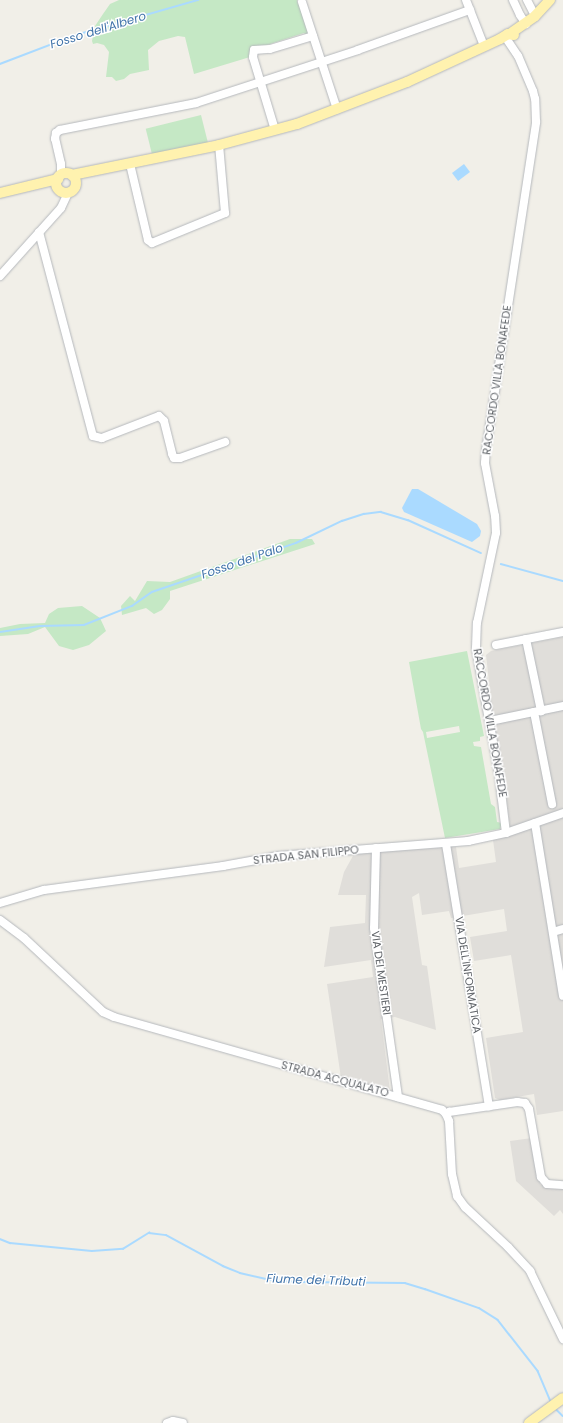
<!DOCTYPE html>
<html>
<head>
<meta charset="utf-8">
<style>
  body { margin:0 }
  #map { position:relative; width:563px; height:1423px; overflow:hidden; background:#f1efe8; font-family:Poppins,sans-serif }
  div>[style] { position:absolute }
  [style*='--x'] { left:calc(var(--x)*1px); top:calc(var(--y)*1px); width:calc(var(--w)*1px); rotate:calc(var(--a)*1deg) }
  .industrial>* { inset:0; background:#e0deda }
  .green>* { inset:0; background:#c5e8c5; transform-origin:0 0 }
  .water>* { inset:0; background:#aadaff; transform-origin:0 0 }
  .stream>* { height:1.5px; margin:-0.75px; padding:0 0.75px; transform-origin:0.75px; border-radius:0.75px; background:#aadaff }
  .roads { filter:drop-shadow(0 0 1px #b5b8bc) drop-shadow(0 0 1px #b5b8bc) }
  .minor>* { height:8px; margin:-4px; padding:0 4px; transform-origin:4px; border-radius:4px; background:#fff }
  .major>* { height:10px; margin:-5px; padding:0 5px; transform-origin:5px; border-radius:5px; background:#fff2af }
  .major>.ring { margin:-5px; padding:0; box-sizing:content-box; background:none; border:10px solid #fff2af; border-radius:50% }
  span { translate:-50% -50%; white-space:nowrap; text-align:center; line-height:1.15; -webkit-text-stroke:3px #fff; paint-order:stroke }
  .street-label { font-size:11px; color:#5f6368 }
  .water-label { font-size:12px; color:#4174aa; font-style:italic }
</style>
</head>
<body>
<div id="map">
  <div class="industrial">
    <div style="clip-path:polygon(563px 637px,563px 1111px,537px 1115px,534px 1094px,500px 1100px,495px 1098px,486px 1038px,523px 1032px,511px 955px,474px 961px,470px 937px,507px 931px,504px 909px,451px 918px,449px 911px,422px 915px,419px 893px,412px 897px,422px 965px,427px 966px,436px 1030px,395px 1017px,381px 1019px,390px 1091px,341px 1078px,327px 984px,373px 977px,371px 960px,324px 967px,330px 927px,365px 923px,366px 895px,338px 895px,344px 872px,354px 854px,384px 851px,456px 847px,459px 868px,496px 862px,493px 840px,511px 835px,503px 768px,488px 700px,491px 699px,486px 655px,491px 651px)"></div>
    <div style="clip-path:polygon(532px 1138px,540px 1184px,546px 1188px,563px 1189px,563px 1214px,560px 1210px,554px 1216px,516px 1181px,510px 1141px)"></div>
  </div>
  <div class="green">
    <div style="clip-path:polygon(119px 0,297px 0,298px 4px,301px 3px,308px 27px,308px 34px,307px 36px,304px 33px,267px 45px,250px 57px,194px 74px,185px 37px,178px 36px,159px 41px,148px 50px,149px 70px,130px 74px,124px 79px,116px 81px,112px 77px,106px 77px,109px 52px,104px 45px,97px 43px,93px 44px,92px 41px,95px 26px,103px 14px,110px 4px)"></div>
    <div style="left:201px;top:115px;width:30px;height:57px;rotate:76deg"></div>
    <div style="clip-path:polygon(290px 539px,312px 539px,315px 544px,170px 591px,170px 599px,162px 610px,154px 614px,146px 608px,122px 615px,121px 606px,130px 596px,135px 601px,147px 581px,170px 582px)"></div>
    <div style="clip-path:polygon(82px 606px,100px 618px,106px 631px,89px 645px,73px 650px,59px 646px,45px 627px,28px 634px,0 636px,0 628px,20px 624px,45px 623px,49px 614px,58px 608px)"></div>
    <div style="clip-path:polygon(evenodd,467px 651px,484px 736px,480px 737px,480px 741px,473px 742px,474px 746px,481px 747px,491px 804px,495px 807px,497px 822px,502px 823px,500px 829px,445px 838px,423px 732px,421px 729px,409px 662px,467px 651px,459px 726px,460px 732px,427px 738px,426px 732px,459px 726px)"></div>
  </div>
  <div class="water">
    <div style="left:464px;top:164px;width:10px;height:15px;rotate:53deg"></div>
    <div style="clip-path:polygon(412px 489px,418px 489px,477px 524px,481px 531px,480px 536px,472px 542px,404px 512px,402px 508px)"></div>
  </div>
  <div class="stream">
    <div style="--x:0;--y:64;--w:81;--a:-20.9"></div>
    <div style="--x:76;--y:35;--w:127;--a:-16"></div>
    <div style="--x:501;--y:564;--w:64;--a:15.3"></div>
    <div style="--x:0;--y:632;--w:40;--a:-8.5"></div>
    <div style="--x:40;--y:626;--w:44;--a:-1.3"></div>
    <div style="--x:84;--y:625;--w:52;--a:-21.6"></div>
    <div style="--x:132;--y:606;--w:24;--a:-35"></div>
    <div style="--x:152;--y:592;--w:152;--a:-18.8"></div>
    <div style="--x:296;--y:543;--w:51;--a:-25.6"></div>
    <div style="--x:342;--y:521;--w:23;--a:-18"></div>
    <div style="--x:364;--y:514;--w:17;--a:-7"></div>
    <div style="--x:381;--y:512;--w:28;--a:17"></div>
    <div style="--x:408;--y:520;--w:80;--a:24.3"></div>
    <div style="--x:0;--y:1239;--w:11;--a:22"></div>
    <div style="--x:10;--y:1243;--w:82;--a:5.6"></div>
    <div style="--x:92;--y:1251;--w:31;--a:-4"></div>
    <div style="--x:123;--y:1249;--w:31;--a:-32"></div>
    <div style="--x:149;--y:1233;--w:17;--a:7"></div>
    <div style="--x:166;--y:1235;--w:65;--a:28.5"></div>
    <div style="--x:223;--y:1266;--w:18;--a:22"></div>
    <div style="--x:240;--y:1273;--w:31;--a:13"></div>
    <div style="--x:270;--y:1280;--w:28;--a:4"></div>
    <div style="--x:298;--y:1282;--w:107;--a:0.5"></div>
    <div style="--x:405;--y:1283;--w:21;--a:17"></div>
    <div style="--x:425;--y:1289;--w:57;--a:19.4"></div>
    <div style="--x:479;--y:1308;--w:22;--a:32"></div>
    <div style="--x:498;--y:1320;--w:65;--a:51.9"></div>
    <div style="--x:538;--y:1371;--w:34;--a:67"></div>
    <div style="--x:555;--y:1408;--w:11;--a:45"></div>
  </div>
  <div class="roads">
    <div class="minor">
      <div style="--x:466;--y:0;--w:49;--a:68.6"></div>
      <div style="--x:513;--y:0;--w:17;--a:65"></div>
      <div style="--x:520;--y:15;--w:11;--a:56"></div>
      <div style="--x:527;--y:0;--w:18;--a:63"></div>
      <div style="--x:302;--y:2;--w:113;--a:71.9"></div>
      <div style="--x:275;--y:130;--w:76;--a:-106.8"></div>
      <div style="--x:253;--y:57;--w:7;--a:-82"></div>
      <div style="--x:254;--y:50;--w:16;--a:-4"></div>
      <div style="--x:270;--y:49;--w:45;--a:-16.8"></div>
      <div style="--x:130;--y:164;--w:78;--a:76.7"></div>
      <div style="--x:148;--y:240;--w:5;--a:37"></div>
      <div style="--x:152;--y:243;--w:79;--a:-22.3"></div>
      <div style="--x:225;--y:213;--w:68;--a:-95"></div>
      <div style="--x:61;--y:175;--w:11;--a:-90"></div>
      <div style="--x:61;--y:164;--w:26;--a:-103"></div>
      <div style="--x:55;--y:139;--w:6;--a:-81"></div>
      <div style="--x:56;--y:133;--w:5;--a:-37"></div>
      <div style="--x:60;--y:130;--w:139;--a:-11.2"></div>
      <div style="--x:196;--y:103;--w:170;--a:-18.1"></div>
      <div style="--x:358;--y:50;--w:119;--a:-19.7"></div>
      <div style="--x:39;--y:232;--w:211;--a:75.2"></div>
      <div style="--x:93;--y:436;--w:9;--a:13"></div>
      <div style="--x:102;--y:438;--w:61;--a:-21.1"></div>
      <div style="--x:159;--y:416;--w:7;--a:45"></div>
      <div style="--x:164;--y:421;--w:34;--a:76"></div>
      <div style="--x:172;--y:454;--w:4;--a:63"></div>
      <div style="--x:174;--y:458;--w:6;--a:0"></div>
      <div style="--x:180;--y:458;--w:48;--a:-19.6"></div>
      <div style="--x:0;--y:276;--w:91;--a:-48.1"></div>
      <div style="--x:61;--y:208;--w:17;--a:-65"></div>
      <div style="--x:526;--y:639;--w:74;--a:78.2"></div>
      <div style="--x:496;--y:645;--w:68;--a:-11"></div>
      <div style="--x:534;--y:712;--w:94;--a:78.9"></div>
      <div style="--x:490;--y:721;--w:75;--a:-11.6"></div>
      <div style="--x:535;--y:823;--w:175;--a:80.8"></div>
      <div style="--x:506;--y:833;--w:58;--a:-96.9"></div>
      <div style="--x:499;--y:775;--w:129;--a:-100.3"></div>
      <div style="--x:476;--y:648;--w:25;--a:-88"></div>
      <div style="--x:477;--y:623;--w:92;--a:-78.1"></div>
      <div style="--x:496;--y:533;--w:17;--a:-93"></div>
      <div style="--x:495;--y:516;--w:54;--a:-100.7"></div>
      <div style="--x:485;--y:463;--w:13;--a:-86"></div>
      <div style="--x:486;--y:450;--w:332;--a:-81.3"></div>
      <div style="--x:536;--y:122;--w:23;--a:-92"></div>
      <div style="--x:535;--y:99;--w:8;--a:-104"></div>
      <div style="--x:533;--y:91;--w:38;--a:-113"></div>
      <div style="--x:518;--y:56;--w:18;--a:-124"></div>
      <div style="--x:446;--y:844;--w:266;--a:80.7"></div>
      <div style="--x:376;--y:848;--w:80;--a:91.4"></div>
      <div style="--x:374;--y:928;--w:171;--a:81.9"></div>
      <div style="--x:0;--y:903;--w:46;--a:-16.5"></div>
      <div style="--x:44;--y:890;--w:181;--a:-7.6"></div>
      <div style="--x:223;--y:866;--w:56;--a:-10.3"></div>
      <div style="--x:278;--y:856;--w:191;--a:-4.5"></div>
      <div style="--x:468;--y:841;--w:39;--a:-12"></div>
      <div style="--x:506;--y:833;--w:60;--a:-19.3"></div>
      <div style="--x:0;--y:920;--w:30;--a:37"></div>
      <div style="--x:24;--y:938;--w:108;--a:43.1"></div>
      <div style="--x:103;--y:1012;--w:12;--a:24"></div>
      <div style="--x:114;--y:1017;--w:341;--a:15.8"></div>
      <div style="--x:442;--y:1110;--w:6;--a:45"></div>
      <div style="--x:446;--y:1114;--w:8;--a:67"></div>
      <div style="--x:449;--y:1121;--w:53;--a:86.8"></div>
      <div style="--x:452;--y:1174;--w:23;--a:77"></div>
      <div style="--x:457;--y:1196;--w:14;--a:54"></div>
      <div style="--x:465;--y:1207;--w:59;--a:42.9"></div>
      <div style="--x:508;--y:1247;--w:33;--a:47"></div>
      <div style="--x:530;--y:1271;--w:76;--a:64.1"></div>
      <div style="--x:553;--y:932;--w:10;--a:-17"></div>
      <div style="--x:446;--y:1114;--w:4;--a:-34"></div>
      <div style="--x:449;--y:1112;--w:69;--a:-8.4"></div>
      <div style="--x:517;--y:1102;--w:8;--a:7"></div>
      <div style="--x:525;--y:1103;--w:7;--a:56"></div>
      <div style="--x:529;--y:1109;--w:69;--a:80"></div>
      <div style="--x:541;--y:1177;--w:9;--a:49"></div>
      <div style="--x:547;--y:1184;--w:16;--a:4"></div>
      <div style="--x:167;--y:1423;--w:6;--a:-18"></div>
      <div style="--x:173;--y:1421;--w:10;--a:11"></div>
    </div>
    <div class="major">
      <div style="--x:511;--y:33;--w:29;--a:-35"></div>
      <div style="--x:535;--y:16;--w:22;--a:-47"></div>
      <div class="ring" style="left:56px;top:173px;width:10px;height:10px"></div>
      <div style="--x:72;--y:175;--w:150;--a:-11.5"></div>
      <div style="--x:219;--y:145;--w:81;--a:-15.1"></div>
      <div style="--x:297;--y:124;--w:118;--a:-20.9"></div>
      <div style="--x:407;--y:82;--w:102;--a:-24.8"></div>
      <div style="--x:500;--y:39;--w:9;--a:-32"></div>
      <div style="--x:508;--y:34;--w:6;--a:9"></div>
      <div style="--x:0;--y:193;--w:60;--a:-13.6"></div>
      <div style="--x:529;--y:1423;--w:42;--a:-36.3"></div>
    </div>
  </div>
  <div class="street-label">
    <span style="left:497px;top:380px;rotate:-82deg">RACCORDO VILLA BONAFEDE</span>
    <span style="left:490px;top:723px;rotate:80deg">RACCORDO VILLA BONAFEDE</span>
    <span style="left:306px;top:855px;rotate:-6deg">STRADA SAN FILIPPO</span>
    <span style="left:381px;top:973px;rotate:82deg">VIA DEI MESTIERI</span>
    <span style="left:468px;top:975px;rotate:81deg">VIA DELL'INFORMATICA</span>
    <span style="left:335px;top:1079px;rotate:15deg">STRADA ACQUALATO</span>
  </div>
  <div class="water-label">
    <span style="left:98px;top:30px;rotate:-17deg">Fosso dell'Albero</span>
    <span style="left:242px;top:561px;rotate:-19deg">Fosso del Palo</span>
    <span style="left:316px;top:1280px;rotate:2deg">Fiume dei Tributi</span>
  </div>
</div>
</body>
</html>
